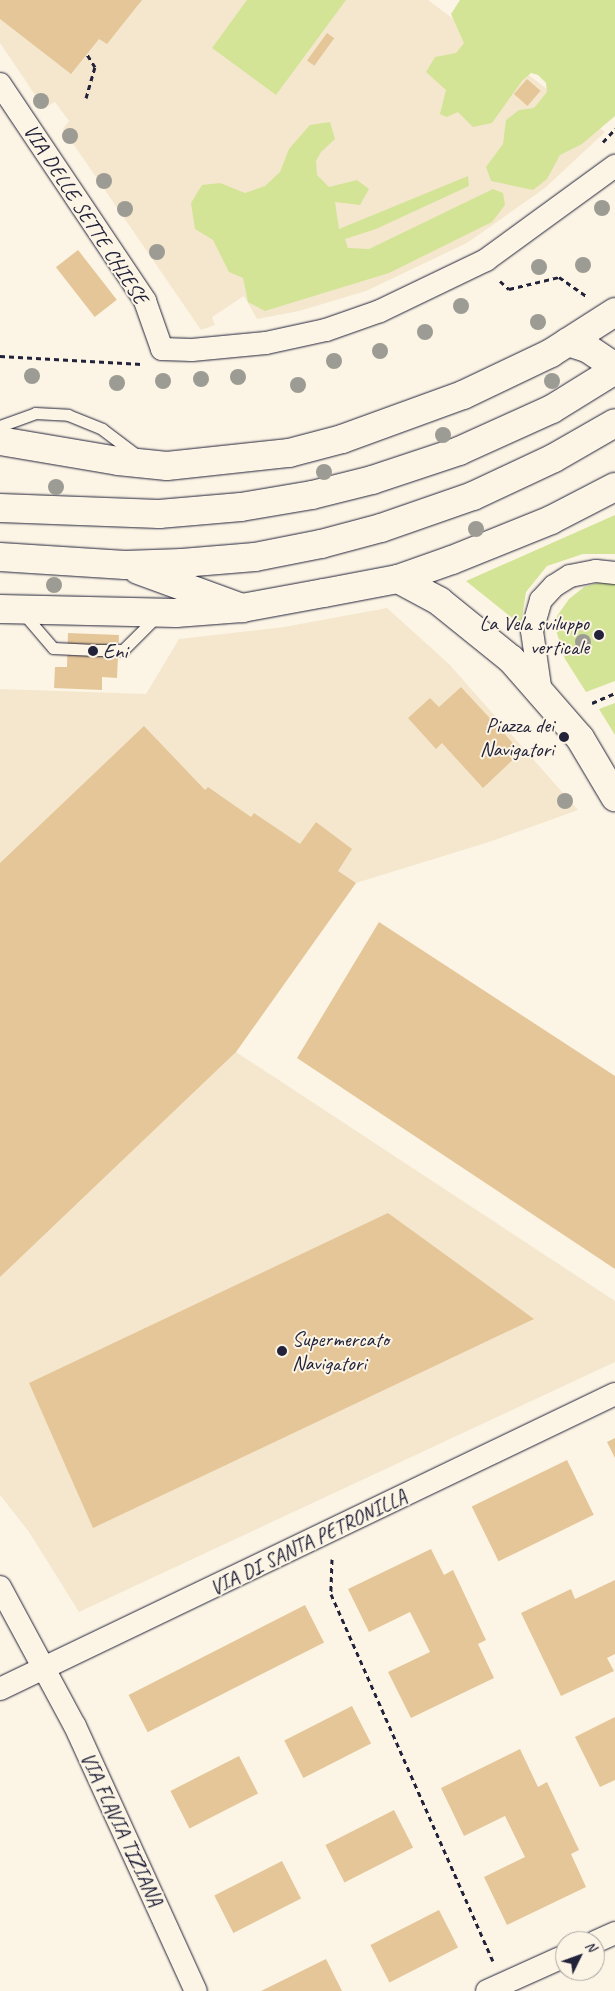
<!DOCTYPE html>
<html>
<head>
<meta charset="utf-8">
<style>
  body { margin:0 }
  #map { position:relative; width:615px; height:1991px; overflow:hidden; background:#fcf5e5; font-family:Caveat,sans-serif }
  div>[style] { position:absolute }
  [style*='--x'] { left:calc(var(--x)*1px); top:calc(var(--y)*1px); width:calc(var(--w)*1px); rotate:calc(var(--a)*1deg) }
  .built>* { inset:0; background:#f5e7ce }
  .green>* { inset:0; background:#d3e497 }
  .building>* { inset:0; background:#e5c698; transform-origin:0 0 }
  .path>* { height:3px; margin-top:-1.5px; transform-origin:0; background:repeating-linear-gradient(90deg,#22223b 0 5px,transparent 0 9px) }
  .roads { filter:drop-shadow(0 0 1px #22223b) drop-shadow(0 0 1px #22223b) }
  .lane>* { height:11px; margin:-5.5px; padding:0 5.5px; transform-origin:5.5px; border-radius:5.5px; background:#fcf5e5 }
  .street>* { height:22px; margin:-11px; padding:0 11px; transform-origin:11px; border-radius:11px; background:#fcf5e5 }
  .secondary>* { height:28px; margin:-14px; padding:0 14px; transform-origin:14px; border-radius:14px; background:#fcf5e5 }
  .primary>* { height:28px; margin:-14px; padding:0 14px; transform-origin:14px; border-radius:14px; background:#fcf5e5 }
  .trees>* { width:16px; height:16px; margin:-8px; border-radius:50%; background:#9c9b94 }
  .dots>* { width:14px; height:14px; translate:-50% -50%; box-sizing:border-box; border:2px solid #fcf5e5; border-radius:50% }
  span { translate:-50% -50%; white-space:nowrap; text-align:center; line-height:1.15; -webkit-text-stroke:4px #fcf5e5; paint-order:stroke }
  .street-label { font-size:21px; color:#22223b }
  .poi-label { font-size:21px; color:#22223b }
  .right { translate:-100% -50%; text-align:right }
  .left { translate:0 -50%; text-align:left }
  .north { position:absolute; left:555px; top:1931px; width:50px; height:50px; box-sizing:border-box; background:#fcf5e5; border:1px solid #a5a1a1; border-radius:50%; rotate:48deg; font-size:14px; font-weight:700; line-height:20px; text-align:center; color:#22223b }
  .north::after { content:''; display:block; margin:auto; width:18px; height:22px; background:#22223b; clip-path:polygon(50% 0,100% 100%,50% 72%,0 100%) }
</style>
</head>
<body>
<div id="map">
  <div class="built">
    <div style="clip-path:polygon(0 0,428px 0,605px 132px,545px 188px,467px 243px,366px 291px,299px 311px,257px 319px,244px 296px,212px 317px,215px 325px,201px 330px,63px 129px,69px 121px,55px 102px,44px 108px,0 43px)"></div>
    <div style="clip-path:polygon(387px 608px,449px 664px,578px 810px,489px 842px,356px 883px,236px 1052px,615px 1301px,615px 1362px,79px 1612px,29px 1532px,0 1495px,0 689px,146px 694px,179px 639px,284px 627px)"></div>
  </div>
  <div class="green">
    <div style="clip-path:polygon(247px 0,346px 0,276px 95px,212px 48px)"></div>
    <div style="clip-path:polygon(460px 0,615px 0,615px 116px,582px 144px,560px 155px,547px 179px,533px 190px,491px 181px,486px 167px,503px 144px,506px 120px,519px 110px,534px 108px,547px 92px,546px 83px,538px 75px,531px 73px,522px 81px,492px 123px,473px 127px,458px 112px,447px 117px,440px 114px,446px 90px,426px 72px,435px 57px,456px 53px,464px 43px,451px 14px)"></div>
    <div style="clip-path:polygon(330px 122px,335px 139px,321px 152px,316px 161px,317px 175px,329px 187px,357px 180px,369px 189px,360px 205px,335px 202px,339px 229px,468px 176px,469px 186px,376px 229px,345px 239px,348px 248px,369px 249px,493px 189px,503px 193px,505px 205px,492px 222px,389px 273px,265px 311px,248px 302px,243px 278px,229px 272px,213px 240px,195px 229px,191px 203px,202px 185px,220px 183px,245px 193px,265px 186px,280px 172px,289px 149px,310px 125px)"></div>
    <div style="clip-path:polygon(615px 515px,615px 554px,583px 554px,547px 566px,526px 592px,521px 625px,466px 581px)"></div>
    <div style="clip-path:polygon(601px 582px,615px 584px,615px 681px,586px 692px,565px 659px,555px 627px,557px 616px,569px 599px,584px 587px)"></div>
    <div style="clip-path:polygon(615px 703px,615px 735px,599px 709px)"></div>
  </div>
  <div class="building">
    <div style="clip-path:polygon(0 0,142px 0,107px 44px,99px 39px,71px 74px,0 19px)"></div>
    <div style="left:327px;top:33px;width:9px;height:34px;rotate:36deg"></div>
    <div style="left:527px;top:79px;width:18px;height:20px;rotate:41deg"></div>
    <div style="left:78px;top:250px;width:63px;height:28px;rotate:52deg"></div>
    <div style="clip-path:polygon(68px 633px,119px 635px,117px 678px,102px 677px,102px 690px,54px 688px,55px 667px,67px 667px)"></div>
    <div style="clip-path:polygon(461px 687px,521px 752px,483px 788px,442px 743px,436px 749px,408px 718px,430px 698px,439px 707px)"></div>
    <div style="clip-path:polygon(144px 726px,205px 790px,208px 787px,251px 817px,254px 813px,300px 844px,316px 822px,352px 849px,338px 871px,356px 883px,236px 1052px,0 1277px,0 863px)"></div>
    <div style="clip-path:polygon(379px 922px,615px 1076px,615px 1269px,297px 1058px)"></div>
    <div style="clip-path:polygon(388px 1213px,534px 1319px,93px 1528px,29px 1383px)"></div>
    <div style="clip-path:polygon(615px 1438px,615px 1458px,607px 1442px)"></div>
    <div style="left:567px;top:1460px;width:61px;height:106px;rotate:64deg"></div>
    <div style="clip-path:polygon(431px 1549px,444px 1575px,453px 1570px,486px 1640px,478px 1644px,494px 1678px,411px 1718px,388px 1672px,430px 1652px,410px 1612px,369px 1632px,348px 1589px)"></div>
    <div style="clip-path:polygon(615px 1580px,615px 1654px,607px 1658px,614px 1671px,561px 1696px,521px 1613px,571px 1589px,575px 1599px)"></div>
    <div style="left:305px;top:1605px;width:42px;height:198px;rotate:63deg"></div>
    <div style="left:352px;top:1706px;width:42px;height:76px;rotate:63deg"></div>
    <div style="clip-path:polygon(615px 1717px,615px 1780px,600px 1787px,575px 1737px)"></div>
    <div style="clip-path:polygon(520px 1749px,538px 1787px,547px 1782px,579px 1850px,571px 1854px,586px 1887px,507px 1925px,484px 1877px,525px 1857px,505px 1816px,464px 1836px,441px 1788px)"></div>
    <div style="left:239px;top:1756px;width:42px;height:77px;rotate:63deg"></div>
    <div style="left:394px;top:1810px;width:42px;height:77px;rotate:63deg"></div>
    <div style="left:282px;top:1861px;width:42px;height:76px;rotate:63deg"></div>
    <div style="left:439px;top:1910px;width:42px;height:77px;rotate:63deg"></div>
    <div style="clip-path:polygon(326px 1959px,342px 1991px,261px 1991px)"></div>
  </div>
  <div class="path">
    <div style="--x:86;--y:98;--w:32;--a:-74"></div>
    <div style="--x:95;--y:67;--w:15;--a:-122"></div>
    <div style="--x:603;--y:142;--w:18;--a:-47"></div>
    <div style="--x:500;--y:281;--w:12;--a:42"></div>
    <div style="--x:509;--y:289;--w:51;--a:-13.5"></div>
    <div style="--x:559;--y:277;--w:35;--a:35"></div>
    <div style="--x:0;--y:356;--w:142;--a:3.2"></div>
    <div style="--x:592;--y:703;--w:25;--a:-23"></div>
    <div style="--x:332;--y:1559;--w:35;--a:92"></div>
    <div style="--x:331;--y:1594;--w:401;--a:66.2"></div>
  </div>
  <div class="roads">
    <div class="lane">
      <div style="--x:0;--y:426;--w:37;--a:-20"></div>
      <div style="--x:35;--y:413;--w:33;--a:3"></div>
      <div style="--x:68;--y:415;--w:37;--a:22"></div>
      <div style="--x:102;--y:429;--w:46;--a:37.1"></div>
      <div style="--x:23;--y:613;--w:46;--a:49.4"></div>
      <div style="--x:53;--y:648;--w:42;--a:2.7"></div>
      <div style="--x:95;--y:650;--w:28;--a:0"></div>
      <div style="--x:123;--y:650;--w:48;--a:-45"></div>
    </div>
    <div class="street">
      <div style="--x:0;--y:84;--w:261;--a:56.2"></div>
      <div style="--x:145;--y:301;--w:51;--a:70.5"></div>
      <div style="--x:162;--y:349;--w:30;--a:2"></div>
      <div style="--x:192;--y:350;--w:74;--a:-5.4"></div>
      <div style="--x:266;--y:343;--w:61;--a:-12.2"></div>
      <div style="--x:326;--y:330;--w:57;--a:-19.4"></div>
      <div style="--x:380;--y:311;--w:118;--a:-25.7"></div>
      <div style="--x:486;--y:260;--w:160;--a:-36.1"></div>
      <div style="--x:541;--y:693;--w:63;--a:-98.3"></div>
      <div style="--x:532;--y:631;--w:32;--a:-74"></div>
      <div style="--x:541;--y:600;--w:19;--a:-47"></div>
      <div style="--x:554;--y:586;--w:19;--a:-32"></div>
      <div style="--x:570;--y:576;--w:26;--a:-11"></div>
      <div style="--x:596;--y:571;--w:19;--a:6"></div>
      <div style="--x:0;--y:1587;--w:158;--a:61.7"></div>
      <div style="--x:75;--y:1726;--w:291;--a:65.5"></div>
      <div style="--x:0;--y:1689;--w:682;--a:-25.63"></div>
      <div style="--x:595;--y:1942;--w:22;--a:-24"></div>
      <div style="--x:487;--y:1991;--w:85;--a:-24.2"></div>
    </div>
    <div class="secondary">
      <div style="--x:568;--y:342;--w:20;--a:18"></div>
      <div style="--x:587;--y:348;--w:34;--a:34"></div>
      <div style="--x:0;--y:441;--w:120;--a:9.6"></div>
      <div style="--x:118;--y:461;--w:49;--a:5.8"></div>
      <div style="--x:167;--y:466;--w:123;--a:-6.1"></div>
      <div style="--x:289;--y:453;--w:55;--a:-14.8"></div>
      <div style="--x:342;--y:439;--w:129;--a:-20"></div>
      <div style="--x:463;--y:395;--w:98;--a:-25.5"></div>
      <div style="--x:551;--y:353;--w:76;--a:-32.6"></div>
      <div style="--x:398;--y:579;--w:47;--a:28.2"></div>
      <div style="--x:439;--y:601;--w:92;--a:38.9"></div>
      <div style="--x:511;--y:659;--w:105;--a:48.9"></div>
      <div style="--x:580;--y:738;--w:69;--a:59.3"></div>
      <div style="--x:0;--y:609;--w:176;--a:1.3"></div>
      <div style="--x:176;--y:613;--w:66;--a:-4.3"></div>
      <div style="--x:242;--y:608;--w:83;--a:-10.4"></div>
      <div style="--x:324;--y:593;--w:75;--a:-10.7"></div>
      <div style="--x:398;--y:579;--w:57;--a:-19.4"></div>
      <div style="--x:452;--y:560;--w:107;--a:-22"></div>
      <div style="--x:551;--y:520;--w:72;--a:-27.3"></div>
    </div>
    <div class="primary">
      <div style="--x:0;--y:508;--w:159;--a:2.2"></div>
      <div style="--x:159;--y:514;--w:82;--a:-4.9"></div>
      <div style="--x:241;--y:507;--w:72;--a:-9.6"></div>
      <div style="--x:312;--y:495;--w:62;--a:-14"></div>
      <div style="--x:372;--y:480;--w:92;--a:-18.4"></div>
      <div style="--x:459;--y:451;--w:102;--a:-24.3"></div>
      <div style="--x:552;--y:409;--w:74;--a:-31.8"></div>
      <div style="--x:0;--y:557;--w:125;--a:3.7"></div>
      <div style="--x:125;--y:565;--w:57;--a:-2"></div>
      <div style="--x:182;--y:563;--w:73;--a:-4.7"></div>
      <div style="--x:255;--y:557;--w:67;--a:-11.1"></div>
      <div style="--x:321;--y:544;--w:62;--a:-14.9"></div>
      <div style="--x:381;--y:528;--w:97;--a:-19.2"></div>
      <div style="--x:473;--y:496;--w:89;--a:-25.1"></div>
      <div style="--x:554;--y:458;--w:70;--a:-29.8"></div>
      <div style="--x:138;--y:570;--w:111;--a:20.1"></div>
    </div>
  </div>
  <div class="trees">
    <div style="left:41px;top:101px"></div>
    <div style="left:70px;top:136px"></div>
    <div style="left:104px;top:181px"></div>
    <div style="left:602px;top:208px"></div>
    <div style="left:125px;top:209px"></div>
    <div style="left:157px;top:252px"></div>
    <div style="left:583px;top:265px"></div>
    <div style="left:539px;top:267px"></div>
    <div style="left:461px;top:306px"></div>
    <div style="left:538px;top:322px"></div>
    <div style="left:425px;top:332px"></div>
    <div style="left:380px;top:351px"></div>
    <div style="left:334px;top:361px"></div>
    <div style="left:32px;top:376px"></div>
    <div style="left:238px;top:377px"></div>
    <div style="left:201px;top:379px"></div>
    <div style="left:163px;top:381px"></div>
    <div style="left:552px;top:381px"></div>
    <div style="left:117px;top:383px"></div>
    <div style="left:298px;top:385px"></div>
    <div style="left:443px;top:435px"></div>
    <div style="left:324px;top:472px"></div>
    <div style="left:56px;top:487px"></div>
    <div style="left:476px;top:529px"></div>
    <div style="left:54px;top:585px"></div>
    <div style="left:583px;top:642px"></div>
    <div style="left:565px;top:801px"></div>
  </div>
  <div class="dots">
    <div style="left:599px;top:635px;background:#22223b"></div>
    <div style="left:93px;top:651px;background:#22223b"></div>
    <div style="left:564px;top:737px;background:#22223b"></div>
    <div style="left:282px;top:1351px;background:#22223b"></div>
  </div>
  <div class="street-label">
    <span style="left:86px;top:214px;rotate:57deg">VIA DELLE SETTE CHIESE</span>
    <span style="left:308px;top:1542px;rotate:-26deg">VIA DI SANTA PETRONILLA</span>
    <span style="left:122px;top:1829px;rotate:65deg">VIA FLAVIA TIZIANA</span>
  </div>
  <div class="poi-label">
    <span class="right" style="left:589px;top:635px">La Vela sviluppo<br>verticale</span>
    <span class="left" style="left:103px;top:651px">Eni</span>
    <span class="right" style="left:554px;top:737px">Piazza dei<br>Navigatori</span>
    <span class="left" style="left:292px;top:1351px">Supermercato<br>Navigatori</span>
  </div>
  <div class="north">N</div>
</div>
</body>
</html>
